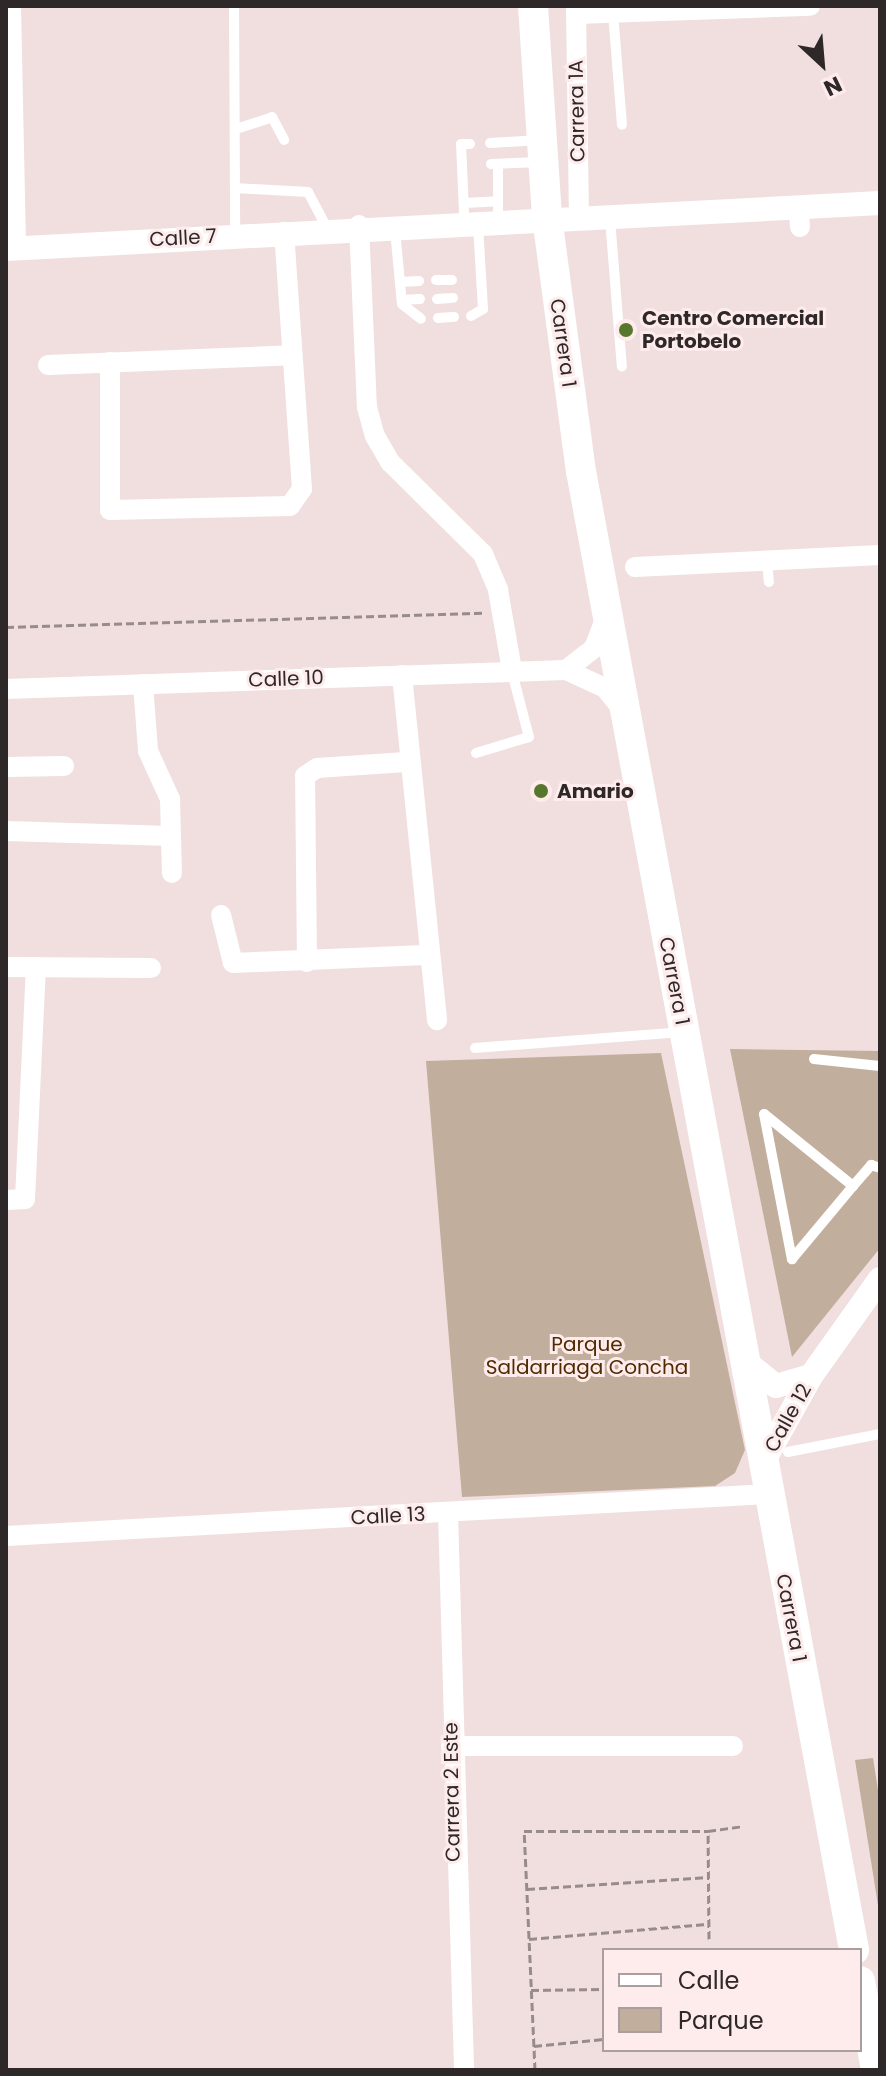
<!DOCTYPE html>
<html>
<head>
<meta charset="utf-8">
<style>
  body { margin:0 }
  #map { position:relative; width:886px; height:2076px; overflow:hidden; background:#f1dfdf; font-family:Poppins,sans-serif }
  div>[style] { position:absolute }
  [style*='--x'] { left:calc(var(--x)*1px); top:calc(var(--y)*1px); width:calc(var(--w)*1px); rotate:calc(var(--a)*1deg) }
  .green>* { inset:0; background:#c2ae9d }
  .path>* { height:3px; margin-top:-1.5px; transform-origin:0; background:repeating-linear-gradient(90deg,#988b8b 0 8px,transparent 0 12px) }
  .service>* { height:10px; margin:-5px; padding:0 5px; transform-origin:5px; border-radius:5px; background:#fff }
  .minor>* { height:20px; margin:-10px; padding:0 10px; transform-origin:10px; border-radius:10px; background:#fff }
  .tertiary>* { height:24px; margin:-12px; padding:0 12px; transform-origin:12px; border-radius:12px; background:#fff }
  .primary>* { height:30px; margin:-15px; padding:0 15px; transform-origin:15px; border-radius:15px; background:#fff }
  .dots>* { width:22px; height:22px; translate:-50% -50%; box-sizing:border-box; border:4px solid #feecec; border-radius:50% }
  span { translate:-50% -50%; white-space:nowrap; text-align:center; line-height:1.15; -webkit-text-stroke:6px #feecec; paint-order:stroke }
  .street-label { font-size:20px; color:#2f2828 }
  .poi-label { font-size:20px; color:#2f2828; font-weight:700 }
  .left { translate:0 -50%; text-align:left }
  .park-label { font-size:20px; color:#512a00 }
  .frame { position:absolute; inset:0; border:8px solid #2f2828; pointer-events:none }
  .legend { position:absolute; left:602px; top:1948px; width:260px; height:104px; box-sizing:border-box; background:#feecec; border:2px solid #ab9e9e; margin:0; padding:10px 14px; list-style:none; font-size:24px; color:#2f2828 }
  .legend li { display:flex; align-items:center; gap:16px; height:40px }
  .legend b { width:40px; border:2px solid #ab9e9e }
  .north { position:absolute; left:782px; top:24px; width:80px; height:80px; -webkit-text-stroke:6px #feecec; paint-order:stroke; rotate:154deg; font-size:22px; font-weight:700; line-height:32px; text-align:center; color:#2f2828 }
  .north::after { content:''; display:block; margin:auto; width:28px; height:36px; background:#2f2828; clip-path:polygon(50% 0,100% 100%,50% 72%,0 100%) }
</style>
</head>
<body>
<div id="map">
  <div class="green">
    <div style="clip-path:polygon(730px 1049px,880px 1051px,880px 1248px,792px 1357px)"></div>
    <div style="clip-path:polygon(661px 1053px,745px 1450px,735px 1473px,715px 1486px,462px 1497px,426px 1061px)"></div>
    <div style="clip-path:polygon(873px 1758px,880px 1803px,880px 1918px,855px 1760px)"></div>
  </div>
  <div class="path">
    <div style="--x:6;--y:627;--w:477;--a:-1.7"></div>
    <div style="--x:527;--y:1889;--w:182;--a:-3.8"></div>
    <div style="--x:529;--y:1939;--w:181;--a:-4.8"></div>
    <div style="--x:709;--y:1939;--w:108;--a:-90.5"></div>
    <div style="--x:708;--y:1831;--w:35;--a:-8"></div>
    <div style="--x:531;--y:1990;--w:73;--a:-0.8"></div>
    <div style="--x:534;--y:2046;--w:70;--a:-5.7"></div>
    <div style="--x:535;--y:2070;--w:239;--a:-92.6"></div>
    <div style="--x:524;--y:1831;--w:184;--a:0"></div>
  </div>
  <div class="service">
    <div style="--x:234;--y:6;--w:229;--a:89.7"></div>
    <div style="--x:613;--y:13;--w:112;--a:85.4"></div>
    <div style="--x:236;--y:129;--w:38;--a:-18"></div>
    <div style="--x:272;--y:117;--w:26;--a:62"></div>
    <div style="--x:490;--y:143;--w:50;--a:-3.4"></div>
    <div style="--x:491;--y:164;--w:50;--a:-2.3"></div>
    <div style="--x:498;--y:164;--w:47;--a:90"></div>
    <div style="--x:235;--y:188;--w:73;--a:3.1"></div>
    <div style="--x:308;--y:192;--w:41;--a:62.2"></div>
    <div style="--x:464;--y:203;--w:34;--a:-3"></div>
    <div style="--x:464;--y:212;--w:68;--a:-92.5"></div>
    <div style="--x:461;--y:144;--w:9;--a:0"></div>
    <div style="--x:610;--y:219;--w:148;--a:85.4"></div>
    <div style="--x:395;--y:230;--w:74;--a:84.6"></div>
    <div style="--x:402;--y:304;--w:24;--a:38"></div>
    <div style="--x:436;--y:280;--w:16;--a:0"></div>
    <div style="--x:400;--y:282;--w:19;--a:-3"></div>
    <div style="--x:437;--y:299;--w:16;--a:-4"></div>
    <div style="--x:402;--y:300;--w:18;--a:-3"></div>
    <div style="--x:471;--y:316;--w:14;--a:-30"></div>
    <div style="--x:483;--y:309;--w:83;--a:-93.4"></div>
    <div style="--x:438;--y:318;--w:16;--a:-4"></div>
    <div style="--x:767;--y:561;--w:21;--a:85"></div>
    <div style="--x:476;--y:753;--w:55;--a:-16.8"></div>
    <div style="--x:529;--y:737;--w:67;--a:-104.7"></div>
    <div style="--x:475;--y:1048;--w:207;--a:-4.4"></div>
    <div style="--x:814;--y:1059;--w:66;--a:6.1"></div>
    <div style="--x:853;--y:1186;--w:114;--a:-141"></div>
    <div style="--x:764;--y:1114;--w:148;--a:79.1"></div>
    <div style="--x:792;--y:1259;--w:95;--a:-50.1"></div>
    <div style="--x:853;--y:1186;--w:28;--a:-49"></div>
    <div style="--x:871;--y:1165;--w:9;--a:18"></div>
    <div style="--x:788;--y:1452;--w:94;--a:-11.1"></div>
  </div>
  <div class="minor">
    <div style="--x:11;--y:6;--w:242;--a:88.8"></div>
    <div style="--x:576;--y:6;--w:211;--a:89.2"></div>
    <div style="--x:576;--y:14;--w:234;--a:-2"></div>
    <div style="--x:799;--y:209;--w:18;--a:87"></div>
    <div style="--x:359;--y:225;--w:182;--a:87.5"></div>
    <div style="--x:367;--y:407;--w:30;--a:75"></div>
    <div style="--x:375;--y:436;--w:30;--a:60"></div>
    <div style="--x:390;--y:462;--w:131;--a:44.7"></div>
    <div style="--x:483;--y:554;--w:39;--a:67"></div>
    <div style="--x:498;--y:590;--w:81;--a:80.1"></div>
    <div style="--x:110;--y:362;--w:148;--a:90"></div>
    <div style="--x:110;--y:510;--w:180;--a:-1.3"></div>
    <div style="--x:290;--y:506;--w:21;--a:-55"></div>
    <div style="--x:302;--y:489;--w:258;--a:-94"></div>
    <div style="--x:48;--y:365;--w:244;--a:-2.3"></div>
    <div style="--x:635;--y:567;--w:245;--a:-2.8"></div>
    <div style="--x:566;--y:670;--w:36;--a:-38"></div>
    <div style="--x:594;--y:648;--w:31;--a:-69"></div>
    <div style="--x:402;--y:675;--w:347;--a:84.2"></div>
    <div style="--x:143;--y:684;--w:67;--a:85.7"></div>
    <div style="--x:148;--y:751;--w:53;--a:65.4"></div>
    <div style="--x:170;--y:799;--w:74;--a:88.5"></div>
    <div style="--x:6;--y:689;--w:560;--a:-1.94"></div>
    <div style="--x:566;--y:670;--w:43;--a:24.8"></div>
    <div style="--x:605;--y:688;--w:28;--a:51"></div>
    <div style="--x:6;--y:767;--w:58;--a:-1"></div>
    <div style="--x:6;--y:831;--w:165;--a:1.7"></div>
    <div style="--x:221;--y:915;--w:49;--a:76"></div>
    <div style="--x:233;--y:963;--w:192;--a:-2.4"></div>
    <div style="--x:307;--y:962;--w:186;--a:-90.6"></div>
    <div style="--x:305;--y:776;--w:14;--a:-34"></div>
    <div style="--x:317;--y:768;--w:89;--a:-3.9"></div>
    <div style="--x:6;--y:967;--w:145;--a:0.4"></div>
    <div style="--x:6;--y:1200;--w:19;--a:-3"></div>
    <div style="--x:25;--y:1199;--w:232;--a:-87.3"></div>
    <div style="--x:448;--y:1513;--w:557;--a:88.35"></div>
    <div style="--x:6;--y:1536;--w:765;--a:-3.15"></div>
    <div style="--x:451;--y:1746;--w:282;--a:0"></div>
  </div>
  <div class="tertiary">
    <div style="--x:6;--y:249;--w:875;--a:-3.01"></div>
    <div style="--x:746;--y:1362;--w:38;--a:39"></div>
    <div style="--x:776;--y:1386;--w:36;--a:-16"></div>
    <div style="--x:765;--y:1459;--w:95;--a:-61"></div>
    <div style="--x:811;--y:1376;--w:119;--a:-54.6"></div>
  </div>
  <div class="primary">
    <div style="--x:533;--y:6;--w:211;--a:86.2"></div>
    <div style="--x:547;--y:217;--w:256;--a:82.4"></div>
    <div style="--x:581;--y:471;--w:1504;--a:79.54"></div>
    <div style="--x:860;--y:1981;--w:90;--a:79.8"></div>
  </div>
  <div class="dots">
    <div style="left:626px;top:330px;background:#57772d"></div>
    <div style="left:541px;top:791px;background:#57772d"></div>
  </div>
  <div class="street-label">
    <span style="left:577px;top:111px;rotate:-91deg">Carrera 1A</span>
    <span style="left:183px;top:238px;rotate:-3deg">Calle 7</span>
    <span style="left:563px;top:343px;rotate:82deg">Carrera 1</span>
    <span style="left:286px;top:679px;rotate:-2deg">Calle 10</span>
    <span style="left:674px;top:981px;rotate:79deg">Carrera 1</span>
    <span style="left:788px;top:1418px;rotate:-61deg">Calle 12</span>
    <span style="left:388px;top:1516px;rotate:-3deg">Calle 13</span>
    <span style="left:791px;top:1618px;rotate:79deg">Carrera 1</span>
    <span style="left:452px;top:1792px;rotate:-91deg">Carrera 2 Este</span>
  </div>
  <div class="poi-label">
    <span class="left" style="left:642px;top:330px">Centro Comercial<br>Portobelo</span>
    <span class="left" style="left:557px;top:791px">Amario</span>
  </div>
  <div class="park-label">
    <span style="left:587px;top:1356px">Parque<br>Saldarriaga Concha</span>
  </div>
  <div class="frame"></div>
  <ul class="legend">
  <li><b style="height:10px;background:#fff"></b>Calle</li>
  <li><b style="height:22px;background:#c2ae9d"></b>Parque</li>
  </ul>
  <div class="north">N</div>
</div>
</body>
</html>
